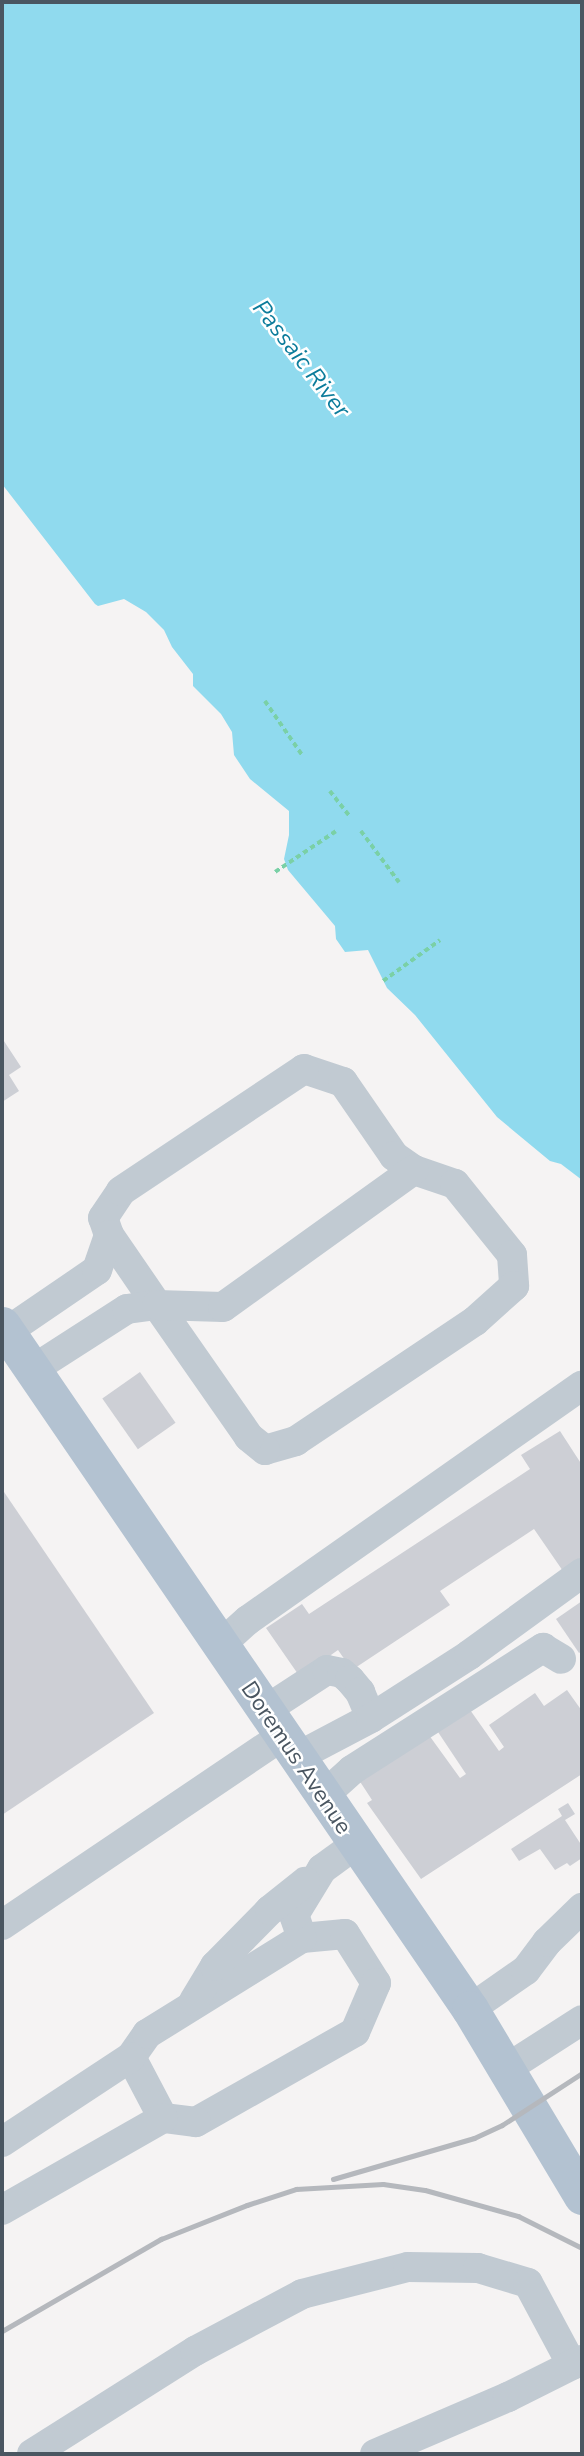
<!DOCTYPE html>
<html>
<head>
<meta charset="utf-8">
<style>
  body { margin:0 }
  #map { position:relative; width:584px; height:2456px; overflow:hidden; background:#f5f3f3; font-family:"Nunito Sans",sans-serif }
  div>[style] { position:absolute }
  [style*='--x'] { left:calc(var(--x)*1px); top:calc(var(--y)*1px); width:calc(var(--w)*1px); rotate:calc(var(--a)*1deg) }
  .water>* { inset:0; background:#90daee }
  .building>* { inset:0; background:#cdcfd5; transform-origin:0 0 }
  .path>* { height:3.5px; margin-top:-1.75px; transform-origin:0; background:repeating-linear-gradient(90deg,#7ad0a6 0 5px,transparent 0 8.5px) }
  .minor>* { height:30px; margin:-15px; padding:0 15px; transform-origin:15px; border-radius:15px; background:#c1cad2 }
  .major>* { height:37px; margin:-18.5px; padding:0 18.5px; transform-origin:18.5px; border-radius:18.5px; background:#b3c2d1 }
  .rail>* { height:5px; margin:-2.5px; padding:0 2.5px; transform-origin:2.5px; border-radius:2.5px; background:#b5b8bd }
  span { translate:-50% -50%; white-space:nowrap; text-align:center; line-height:1.15; -webkit-text-stroke:5px #fff; paint-order:stroke }
  .street-label { font-size:23px; color:#4a5661 }
  .water-label { font-size:24px; color:#0c7c9b; font-style:italic }
  .frame { position:absolute; inset:0; border:4px solid #4a5661; pointer-events:none }
</style>
</head>
<body>
<div id="map">
  <div class="water">
    <div style="clip-path:polygon(2px 2px,578px 2px,582px 7px,582px 1180px,561px 1164px,550px 1161px,497px 1117px,415px 1015px,387px 988px,368px 950px,345px 952px,336px 939px,335px 926px,288px 870px,284px 859px,289px 835px,289px 811px,250px 779px,234px 755px,232px 732px,221px 714px,193px 686px,193px 674px,172px 647px,164px 630px,146px 612px,124px 599px,98px 606px,95px 604px,2px 484px)"></div>
  </div>
  <div class="building">
    <div style="clip-path:polygon(2px 1038px,21px 1067px,9px 1075px,19px 1091px,2px 1102px)"></div>
    <div style="left:140px;top:1372px;width:62px;height:46px;rotate:55deg"></div>
    <div style="clip-path:polygon(560px 1431px,582px 1465px,582px 1566px,565px 1574px,534px 1529px,440px 1591px,450px 1605px,352px 1670px,338px 1650px,300px 1677px,266px 1628px,302px 1604px,309px 1614px,530px 1469px,521px 1455px)"></div>
    <div style="clip-path:polygon(2px 1489px,154px 1713px,2px 1815px)"></div>
    <div style="clip-path:polygon(582px 1601px,582px 1651px,579px 1653px,556px 1619px)"></div>
    <div style="clip-path:polygon(567px 1690px,582px 1711px,582px 1774px,421px 1879px,367px 1803px,372px 1800px,357px 1777px,426px 1731px,460px 1778px,466px 1774px,436px 1729px,468px 1707px,499px 1751px,504px 1747px,489px 1725px,535px 1693px,544px 1706px)"></div>
    <div style="clip-path:polygon(568px 1803px,575px 1814px,565px 1820px,582px 1846px,582px 1858px,570px 1866px,567px 1863px,555px 1870px,540px 1849px,519px 1861px,511px 1849px,562px 1816px,558px 1809px)"></div>
  </div>
  <div class="path">
    <div style="--x:265;--y:701;--w:67;--a:55.4"></div>
    <div style="--x:330;--y:791;--w:31;--a:52"></div>
    <div style="--x:361;--y:831;--w:64;--a:53.3"></div>
    <div style="--x:275;--y:872;--w:73;--a:-33.9"></div>
    <div style="--x:383;--y:981;--w:70;--a:-35.7"></div>
  </div>
  <div class="minor">
    <div style="--x:304;--y:1069;--w:41;--a:18.4"></div>
    <div style="--x:343;--y:1082;--w:90;--a:55.4"></div>
    <div style="--x:394;--y:1156;--w:24;--a:35"></div>
    <div style="--x:414;--y:1170;--w:43;--a:18.9"></div>
    <div style="--x:455;--y:1184;--w:91;--a:51.2"></div>
    <div style="--x:512;--y:1255;--w:31;--a:86"></div>
    <div style="--x:514;--y:1286;--w:52;--a:138.1"></div>
    <div style="--x:475;--y:1321;--w:216;--a:146.2"></div>
    <div style="--x:296;--y:1441;--w:32;--a:164"></div>
    <div style="--x:265;--y:1450;--w:21;--a:-141"></div>
    <div style="--x:249;--y:1437;--w:161;--a:-124.9"></div>
    <div style="--x:157;--y:1305;--w:85;--a:-124.4"></div>
    <div style="--x:109;--y:1235;--w:18;--a:-109"></div>
    <div style="--x:103;--y:1218;--w:32;--a:-56"></div>
    <div style="--x:121;--y:1191;--w:220;--a:-33.7"></div>
    <div style="--x:6;--y:1332;--w:110;--a:-34.3"></div>
    <div style="--x:97;--y:1270;--w:37;--a:-71"></div>
    <div style="--x:32;--y:1370;--w:113;--a:-32.7"></div>
    <div style="--x:127;--y:1309;--w:30;--a:-8"></div>
    <div style="--x:157;--y:1305;--w:66;--a:1.7"></div>
    <div style="--x:223;--y:1307;--w:235;--a:-35.7"></div>
    <div style="--x:219;--y:1646;--w:39;--a:-42"></div>
    <div style="--x:248;--y:1620;--w:408;--a:-35.1"></div>
    <div style="--x:264;--y:1711;--w:75;--a:-33.1"></div>
    <div style="--x:327;--y:1670;--w:15;--a:11"></div>
    <div style="--x:342;--y:1673;--w:11;--a:41"></div>
    <div style="--x:350;--y:1680;--w:16;--a:50"></div>
    <div style="--x:360;--y:1692;--w:28;--a:67"></div>
    <div style="--x:295;--y:1758;--w:86;--a:-27.8"></div>
    <div style="--x:371;--y:1718;--w:117;--a:-32.7"></div>
    <div style="--x:469;--y:1655;--w:140;--a:-36"></div>
    <div style="--x:322;--y:1797;--w:40;--a:-42"></div>
    <div style="--x:352;--y:1770;--w:227;--a:-32.6"></div>
    <div style="--x:543;--y:1648;--w:21;--a:31"></div>
    <div style="--x:2;--y:1925;--w:336;--a:-34"></div>
    <div style="--x:302;--y:1938;--w:43;--a:-5.3"></div>
    <div style="--x:345;--y:1934;--w:58;--a:57.7"></div>
    <div style="--x:376;--y:1983;--w:53;--a:113.2"></div>
    <div style="--x:355;--y:2032;--w:183;--a:150.5"></div>
    <div style="--x:196;--y:2122;--w:33;--a:-173"></div>
    <div style="--x:163;--y:2118;--w:69;--a:-117.7"></div>
    <div style="--x:131;--y:2057;--w:28;--a:-55"></div>
    <div style="--x:147;--y:2034;--w:182;--a:-31.8"></div>
    <div style="--x:302;--y:1938;--w:24;--a:-109"></div>
    <div style="--x:294;--y:1915;--w:54;--a:-58.7"></div>
    <div style="--x:322;--y:1869;--w:41;--a:-36"></div>
    <div style="--x:194;--y:2001;--w:41;--a:-59"></div>
    <div style="--x:215;--y:1966;--w:78;--a:-45.5"></div>
    <div style="--x:270;--y:1910;--w:45;--a:-38.7"></div>
    <div style="--x:470;--y:2009;--w:68;--a:-34.9"></div>
    <div style="--x:526;--y:1970;--w:35;--a:-53"></div>
    <div style="--x:547;--y:1942;--w:49;--a:-44.2"></div>
    <div style="--x:506;--y:2069;--w:90;--a:-32.8"></div>
    <div style="--x:2;--y:2142;--w:154;--a:-33.4"></div>
    <div style="--x:2;--y:2210;--w:185;--a:-29.7"></div>
    <div style="--x:32;--y:2454;--w:193;--a:-32.3"></div>
    <div style="--x:195;--y:2351;--w:121;--a:-28"></div>
    <div style="--x:302;--y:2294;--w:109;--a:-14.3"></div>
    <div style="--x:408;--y:2267;--w:70;--a:0.8"></div>
    <div style="--x:478;--y:2268;--w:52;--a:16.7"></div>
    <div style="--x:528;--y:2283;--w:93;--a:61.8"></div>
    <div style="--x:375;--y:2454;--w:145;--a:-23.2"></div>
    <div style="--x:508;--y:2397;--w:83;--a:-26.6"></div>
  </div>
  <div class="major">
    <div style="--x:2;--y:1325;--w:829;--a:55.62"></div>
    <div style="--x:470;--y:2009;--w:218;--a:59.1"></div>
  </div>
  <div class="rail">
    <div style="--x:333;--y:2179;--w:147;--a:-16.2"></div>
    <div style="--x:474;--y:2138;--w:31;--a:-25"></div>
    <div style="--x:502;--y:2125;--w:95;--a:-33"></div>
    <div style="--x:2;--y:2331;--w:184;--a:-30.1"></div>
    <div style="--x:161;--y:2239;--w:92;--a:-21.6"></div>
    <div style="--x:247;--y:2205;--w:52;--a:-18.1"></div>
    <div style="--x:296;--y:2189;--w:87;--a:-3.3"></div>
    <div style="--x:383;--y:2184;--w:42;--a:8.1"></div>
    <div style="--x:425;--y:2190;--w:97;--a:15.6"></div>
    <div style="--x:518;--y:2216;--w:72;--a:26.6"></div>
  </div>
  <div class="street-label">
    <span style="left:296px;top:1758px;rotate:56deg">Doremus Avenue</span>
  </div>
  <div class="water-label">
    <span style="left:301px;top:359px;rotate:52deg">Passaic River</span>
  </div>
  <div class="frame"></div>
</div>
</body>
</html>
